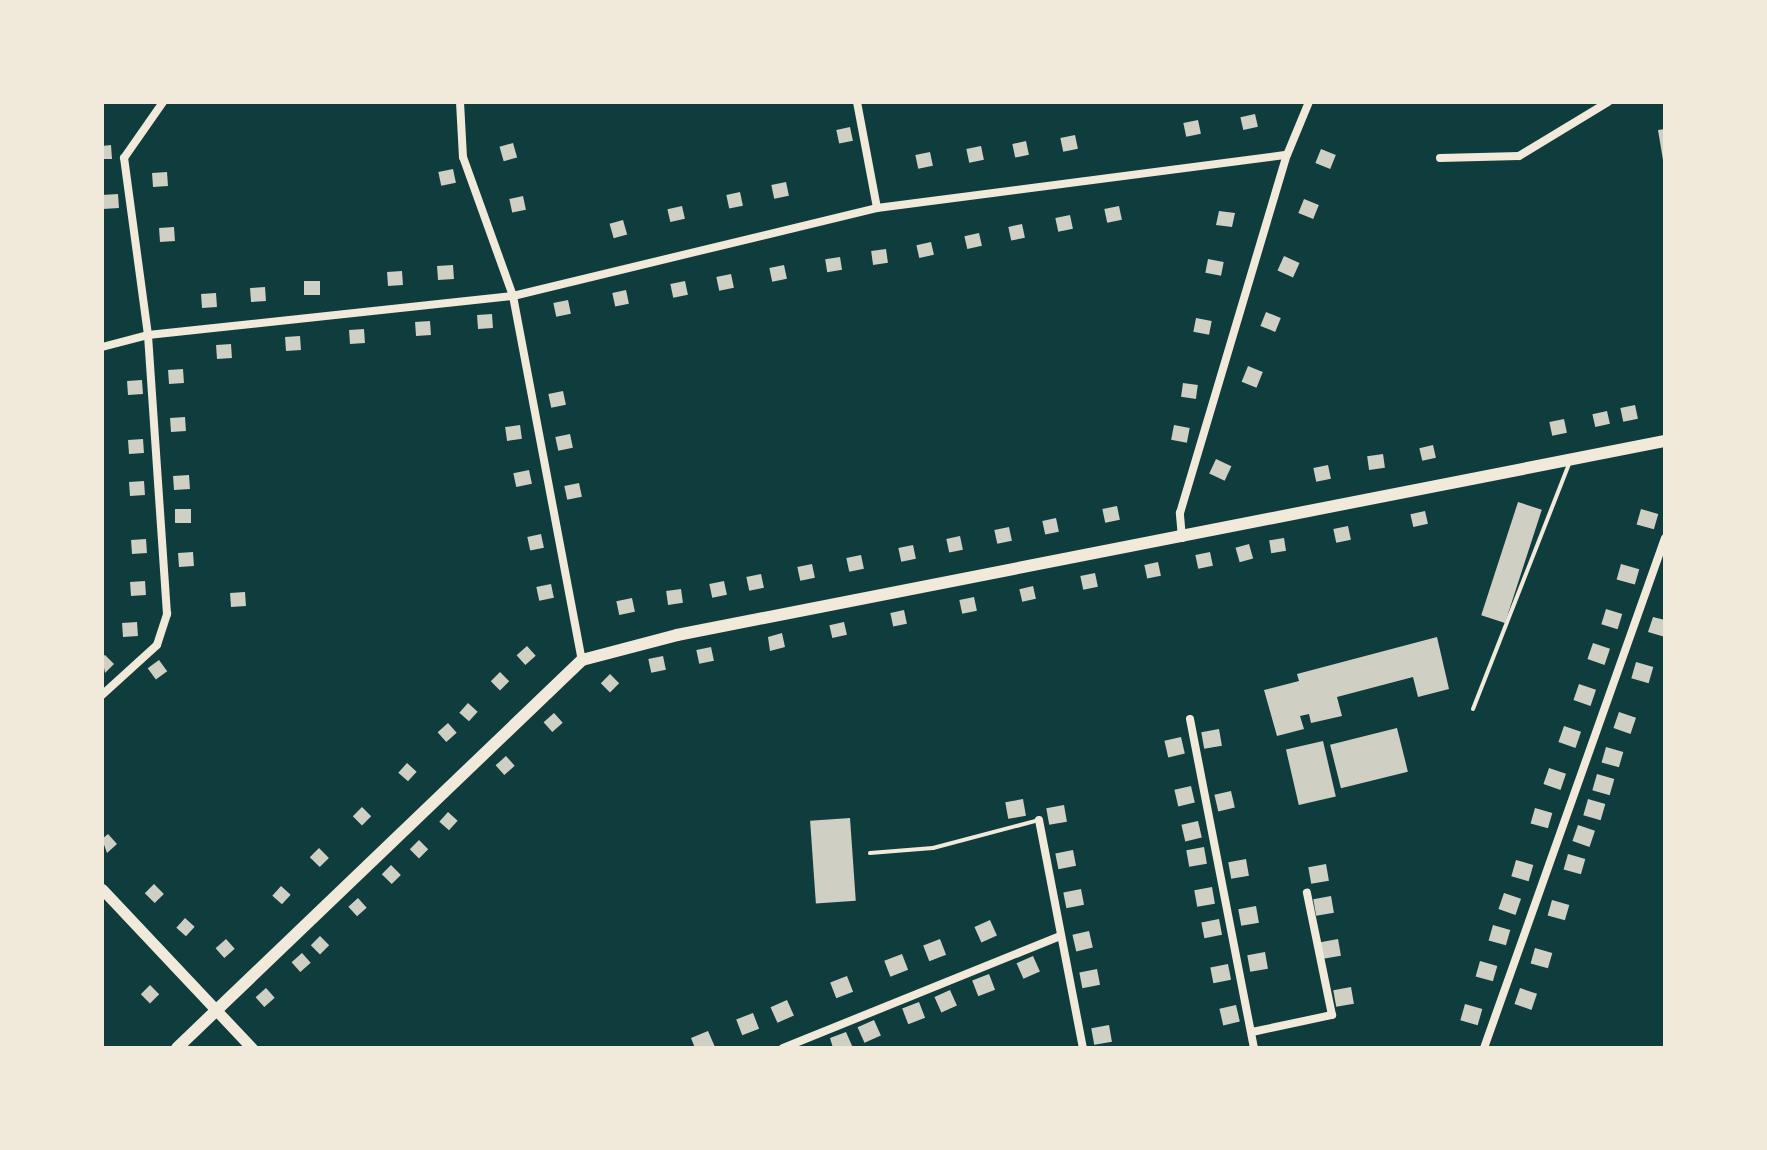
<!DOCTYPE html>
<html>
<head>
<meta charset="utf-8">
<style>
  body { margin:0 }
  #map { position:relative; width:1767px; height:1150px; overflow:hidden; background:#0f3d3e; font-family:"DM Sans",sans-serif }
  div>[style] { position:absolute }
  [style*='--x'] { left:calc(var(--x)*1px); top:calc(var(--y)*1px); width:calc(var(--w)*1px); rotate:calc(var(--a)*1deg) }
  .building>* { inset:0; background:#cfcfc3; transform-origin:0 0 }
  .service>* { height:4px; margin:-2px; padding:0 2px; transform-origin:2px; border-radius:2px; background:#f1e9da }
  .minor>* { height:8px; margin:-4px; padding:0 4px; transform-origin:4px; border-radius:4px; background:#f1e9da }
  .tertiary>* { height:11px; margin:-5.5px; padding:0 5.5px; transform-origin:5.5px; border-radius:5.5px; background:#f1e9da }
  .secondary>* { height:12px; margin:-6px; padding:0 6px; transform-origin:6px; border-radius:6px; background:#f1e9da }
  span { translate:-50% -50%; white-space:nowrap; text-align:center; line-height:1.15; -webkit-text-stroke:6px #f1e9da; paint-order:stroke }
  .frame { position:absolute; inset:0; border:104px solid #f1e9da; pointer-events:none }
</style>
</head>
<body>
<div id="map">
  <div class="building">
    <div style="left:1255px;top:114px;width:13px;height:15px;rotate:77deg"></div>
    <div style="left:1198px;top:120px;width:14px;height:15px;rotate:78deg"></div>
    <div style="left:850px;top:127px;width:14px;height:14px;rotate:78deg"></div>
    <div style="clip-path:polygon(1665px 129px,1665px 160px,1663px 160px,1658px 130px)"></div>
    <div style="left:1075px;top:135px;width:14px;height:15px;rotate:78deg"></div>
    <div style="left:1026px;top:141px;width:14px;height:14px;rotate:78deg"></div>
    <div style="left:513px;top:143px;width:15px;height:14px;rotate:74deg"></div>
    <div style="clip-path:polygon(111px 145px,112px 159px,102px 159px,102px 146px)"></div>
    <div style="left:981px;top:146px;width:14px;height:15px;rotate:78deg"></div>
    <div style="left:1321px;top:149px;width:16px;height:15px;rotate:22deg"></div>
    <div style="left:930px;top:152px;width:14px;height:15px;rotate:78deg"></div>
    <div style="left:453px;top:169px;width:14px;height:15px;rotate:78deg"></div>
    <div style="left:167px;top:172px;width:14px;height:15px;rotate:86deg"></div>
    <div style="left:786px;top:182px;width:14px;height:15px;rotate:78deg"></div>
    <div style="left:740px;top:192px;width:14px;height:14px;rotate:78deg"></div>
    <div style="left:118px;top:194px;width:14px;height:16px;rotate:86deg"></div>
    <div style="left:523px;top:196px;width:14px;height:14px;rotate:78deg"></div>
    <div style="left:1304px;top:199px;width:16px;height:15px;rotate:22deg"></div>
    <div style="left:682px;top:206px;width:13px;height:15px;rotate:77deg"></div>
    <div style="left:1119px;top:206px;width:14px;height:15px;rotate:78deg"></div>
    <div style="clip-path:polygon(1219px 211px,1235px 213px,1232px 227px,1216px 225px)"></div>
    <div style="left:1070px;top:215px;width:14px;height:15px;rotate:78deg"></div>
    <div style="left:623px;top:220px;width:15px;height:14px;rotate:74deg"></div>
    <div style="left:1022px;top:224px;width:14px;height:14px;rotate:78deg"></div>
    <div style="left:174px;top:227px;width:14px;height:15px;rotate:86deg"></div>
    <div style="left:979px;top:233px;width:13px;height:15px;rotate:77deg"></div>
    <div style="left:931px;top:242px;width:13px;height:15px;rotate:77deg"></div>
    <div style="left:886px;top:249px;width:14px;height:15px;rotate:82deg"></div>
    <div style="left:1284px;top:256px;width:17px;height:16px;rotate:24deg"></div>
    <div style="left:840px;top:257px;width:13px;height:15px;rotate:81deg"></div>
    <div style="left:1208px;top:259px;width:16px;height:14px;rotate:11deg"></div>
    <div style="left:453px;top:265px;width:14px;height:16px;rotate:86deg"></div>
    <div style="left:784px;top:265px;width:14px;height:15px;rotate:78deg"></div>
    <div style="left:402px;top:271px;width:14px;height:15px;rotate:86deg"></div>
    <div style="left:731px;top:274px;width:14px;height:15px;rotate:78deg"></div>
    <div style="left:320px;top:281px;width:14px;height:16px;rotate:90deg"></div>
    <div style="left:685px;top:281px;width:14px;height:15px;rotate:78deg"></div>
    <div style="left:265px;top:287px;width:14px;height:15px;rotate:86deg"></div>
    <div style="left:626px;top:290px;width:14px;height:14px;rotate:78deg"></div>
    <div style="left:216px;top:293px;width:14px;height:15px;rotate:86deg"></div>
    <div style="left:568px;top:300px;width:14px;height:15px;rotate:78deg"></div>
    <div style="left:1266px;top:312px;width:16px;height:15px;rotate:22deg"></div>
    <div style="left:492px;top:314px;width:14px;height:15px;rotate:86deg"></div>
    <div style="left:1196px;top:318px;width:16px;height:14px;rotate:11deg"></div>
    <div style="left:430px;top:321px;width:14px;height:15px;rotate:86deg"></div>
    <div style="left:364px;top:329px;width:14px;height:15px;rotate:86deg"></div>
    <div style="left:300px;top:336px;width:14px;height:15px;rotate:86deg"></div>
    <div style="left:231px;top:344px;width:14px;height:15px;rotate:86deg"></div>
    <div style="left:1248px;top:366px;width:16px;height:17px;rotate:22deg"></div>
    <div style="left:183px;top:369px;width:14px;height:15px;rotate:86deg"></div>
    <div style="left:142px;top:380px;width:14px;height:15px;rotate:86deg"></div>
    <div style="left:1183px;top:383px;width:15px;height:14px;rotate:8deg"></div>
    <div style="left:563px;top:391px;width:14px;height:15px;rotate:78deg"></div>
    <div style="left:1635px;top:405px;width:14px;height:15px;rotate:78deg"></div>
    <div style="left:1607px;top:411px;width:13px;height:15px;rotate:77deg"></div>
    <div style="left:185px;top:417px;width:14px;height:15px;rotate:86deg"></div>
    <div style="left:1564px;top:419px;width:14px;height:15px;rotate:78deg"></div>
    <div style="left:520px;top:425px;width:14px;height:15px;rotate:82deg"></div>
    <div style="left:1174px;top:425px;width:16px;height:15px;rotate:11deg"></div>
    <div style="left:570px;top:434px;width:14px;height:15px;rotate:78deg"></div>
    <div style="left:143px;top:439px;width:14px;height:15px;rotate:86deg"></div>
    <div style="left:1433px;top:445px;width:13px;height:14px;rotate:77deg"></div>
    <div style="left:1383px;top:454px;width:14px;height:16px;rotate:82deg"></div>
    <div style="left:1216px;top:459px;width:17px;height:16px;rotate:25deg"></div>
    <div style="left:1328px;top:465px;width:14px;height:15px;rotate:78deg"></div>
    <div style="left:529px;top:470px;width:14px;height:16px;rotate:78deg"></div>
    <div style="left:189px;top:475px;width:14px;height:16px;rotate:86deg"></div>
    <div style="left:144px;top:481px;width:14px;height:15px;rotate:86deg"></div>
    <div style="left:579px;top:483px;width:14px;height:15px;rotate:78deg"></div>
    <div style="left:1518px;top:502px;width:25px;height:119px;rotate:18deg"></div>
    <div style="left:1117px;top:506px;width:14px;height:15px;rotate:78deg"></div>
    <div style="left:191px;top:509px;width:14px;height:16px;rotate:90deg"></div>
    <div style="left:1641px;top:509px;width:18px;height:16px;rotate:16deg"></div>
    <div style="left:1425px;top:511px;width:13px;height:15px;rotate:77deg"></div>
    <div style="left:1056px;top:518px;width:14px;height:14px;rotate:78deg"></div>
    <div style="left:1348px;top:526px;width:14px;height:15px;rotate:78deg"></div>
    <div style="left:1009px;top:527px;width:14px;height:15px;rotate:78deg"></div>
    <div style="left:541px;top:534px;width:14px;height:14px;rotate:78deg"></div>
    <div style="left:960px;top:536px;width:14px;height:14px;rotate:78deg"></div>
    <div style="left:1284px;top:538px;width:13px;height:15px;rotate:81deg"></div>
    <div style="left:146px;top:539px;width:14px;height:15px;rotate:86deg"></div>
    <div style="left:1249px;top:544px;width:15px;height:14px;rotate:74deg"></div>
    <div style="left:913px;top:545px;width:14px;height:15px;rotate:78deg"></div>
    <div style="left:193px;top:552px;width:14px;height:15px;rotate:86deg"></div>
    <div style="left:1210px;top:552px;width:14px;height:15px;rotate:78deg"></div>
    <div style="left:861px;top:555px;width:14px;height:15px;rotate:78deg"></div>
    <div style="left:1158px;top:562px;width:14px;height:14px;rotate:78deg"></div>
    <div style="left:812px;top:564px;width:14px;height:15px;rotate:78deg"></div>
    <div style="left:1621px;top:564px;width:19px;height:16px;rotate:16deg"></div>
    <div style="left:1095px;top:573px;width:14px;height:15px;rotate:78deg"></div>
    <div style="left:761px;top:574px;width:14px;height:15px;rotate:78deg"></div>
    <div style="left:145px;top:581px;width:14px;height:15px;rotate:86deg"></div>
    <div style="left:724px;top:581px;width:14px;height:15px;rotate:78deg"></div>
    <div style="left:551px;top:584px;width:14px;height:15px;rotate:78deg"></div>
    <div style="left:1033px;top:586px;width:13px;height:14px;rotate:77deg"></div>
    <div style="left:681px;top:589px;width:14px;height:15px;rotate:82deg"></div>
    <div style="left:245px;top:592px;width:14px;height:15px;rotate:86deg"></div>
    <div style="left:974px;top:597px;width:14px;height:15px;rotate:78deg"></div>
    <div style="left:632px;top:598px;width:14px;height:16px;rotate:78deg"></div>
    <div style="left:1606px;top:609px;width:17px;height:16px;rotate:17deg"></div>
    <div style="left:904px;top:610px;width:14px;height:14px;rotate:78deg"></div>
    <div style="clip-path:polygon(1653px 617px,1665px 620px,1665px 637px,1648px 632px)"></div>
    <div style="left:137px;top:622px;width:14px;height:15px;rotate:86deg"></div>
    <div style="left:844px;top:622px;width:13px;height:15px;rotate:77deg"></div>
    <div style="clip-path:polygon(782px 633px,785px 647px,770px 651px,768px 637px)"></div>
    <div style="clip-path:polygon(1437px 637px,1449px 689px,1418px 697px,1413px 677px,1337px 697px,1342px 716px,1311px 723px,1309px 714px,1300px 716px,1304px 729px,1277px 736px,1264px 690px,1299px 681px,1297px 674px)"></div>
    <div style="left:1593px;top:643px;width:18px;height:17px;rotate:19deg"></div>
    <div style="left:527px;top:646px;width:13px;height:14px;rotate:48deg"></div>
    <div style="left:711px;top:647px;width:14px;height:15px;rotate:78deg"></div>
    <div style="clip-path:polygon(105px 655px,114px 664px,105px 673px,102px 657px)"></div>
    <div style="left:663px;top:656px;width:14px;height:15px;rotate:78deg"></div>
    <div style="left:159px;top:660px;width:14px;height:14px;rotate:54deg"></div>
    <div style="left:1636px;top:662px;width:18px;height:17px;rotate:16deg"></div>
    <div style="left:500px;top:672px;width:13px;height:13px;rotate:45deg"></div>
    <div style="left:610px;top:674px;width:13px;height:13px;rotate:45deg"></div>
    <div style="left:1579px;top:684px;width:18px;height:17px;rotate:19deg"></div>
    <div style="left:468px;top:703px;width:13px;height:13px;rotate:42deg"></div>
    <div style="left:1619px;top:712px;width:18px;height:17px;rotate:19deg"></div>
    <div style="left:554px;top:713px;width:13px;height:14px;rotate:48deg"></div>
    <div style="left:448px;top:723px;width:13px;height:14px;rotate:48deg"></div>
    <div style="left:1564px;top:726px;width:18px;height:17px;rotate:19deg"></div>
    <div style="left:1397px;top:728px;width:45px;height:69px;rotate:76deg"></div>
    <div style="left:1219px;top:729px;width:17px;height:18px;rotate:80deg"></div>
    <div style="left:1181px;top:737px;width:17px;height:17px;rotate:77deg"></div>
    <div style="left:1323px;top:741px;width:57px;height:38px;rotate:77deg"></div>
    <div style="left:1606px;top:747px;width:18px;height:16px;rotate:16deg"></div>
    <div style="left:506px;top:756px;width:13px;height:14px;rotate:48deg"></div>
    <div style="left:407px;top:763px;width:13px;height:13px;rotate:42deg"></div>
    <div style="left:1549px;top:768px;width:18px;height:17px;rotate:19deg"></div>
    <div style="left:1597px;top:774px;width:18px;height:17px;rotate:16deg"></div>
    <div style="left:1191px;top:786px;width:17px;height:17px;rotate:77deg"></div>
    <div style="left:1231px;top:791px;width:17px;height:17px;rotate:77deg"></div>
    <div style="left:1023px;top:799px;width:17px;height:18px;rotate:80deg"></div>
    <div style="left:1588px;top:799px;width:18px;height:17px;rotate:16deg"></div>
    <div style="left:1064px;top:805px;width:17px;height:18px;rotate:80deg"></div>
    <div style="left:362px;top:807px;width:13px;height:13px;rotate:45deg"></div>
    <div style="left:1535px;top:808px;width:18px;height:16px;rotate:16deg"></div>
    <div style="left:448px;top:812px;width:13px;height:13px;rotate:42deg"></div>
    <div style="left:850px;top:818px;width:83px;height:40px;rotate:86deg"></div>
    <div style="left:1198px;top:821px;width:17px;height:17px;rotate:77deg"></div>
    <div style="left:1578px;top:825px;width:18px;height:17px;rotate:19deg"></div>
    <div style="clip-path:polygon(108px 834px,117px 844px,107px 853px,102px 839px)"></div>
    <div style="left:419px;top:840px;width:13px;height:13px;rotate:45deg"></div>
    <div style="left:1204px;top:847px;width:17px;height:18px;rotate:80deg"></div>
    <div style="left:319px;top:848px;width:14px;height:13px;rotate:45deg"></div>
    <div style="left:1073px;top:850px;width:16px;height:18px;rotate:79deg"></div>
    <div style="left:1568px;top:854px;width:18px;height:16px;rotate:16deg"></div>
    <div style="left:1246px;top:859px;width:17px;height:18px;rotate:80deg"></div>
    <div style="left:1516px;top:860px;width:18px;height:17px;rotate:16deg"></div>
    <div style="left:1326px;top:864px;width:17px;height:18px;rotate:80deg"></div>
    <div style="left:391px;top:865px;width:14px;height:13px;rotate:45deg"></div>
    <div style="left:154px;top:884px;width:14px;height:13px;rotate:45deg"></div>
    <div style="left:281px;top:886px;width:13px;height:13px;rotate:42deg"></div>
    <div style="left:1212px;top:887px;width:17px;height:18px;rotate:80deg"></div>
    <div style="left:1081px;top:889px;width:16px;height:18px;rotate:79deg"></div>
    <div style="left:1504px;top:893px;width:18px;height:17px;rotate:19deg"></div>
    <div style="left:1331px;top:896px;width:17px;height:18px;rotate:80deg"></div>
    <div style="left:358px;top:898px;width:13px;height:13px;rotate:48deg"></div>
    <div style="left:1552px;top:900px;width:18px;height:16px;rotate:16deg"></div>
    <div style="left:1256px;top:906px;width:17px;height:18px;rotate:80deg"></div>
    <div style="left:185px;top:918px;width:13px;height:13px;rotate:42deg"></div>
    <div style="left:1219px;top:919px;width:16px;height:18px;rotate:79deg"></div>
    <div style="left:990px;top:920px;width:17px;height:17px;rotate:66deg"></div>
    <div style="left:1493px;top:925px;width:18px;height:16px;rotate:16deg"></div>
    <div style="left:1089px;top:931px;width:17px;height:17px;rotate:77deg"></div>
    <div style="left:320px;top:936px;width:13px;height:13px;rotate:45deg"></div>
    <div style="left:226px;top:939px;width:13px;height:14px;rotate:48deg"></div>
    <div style="left:940px;top:939px;width:17px;height:18px;rotate:69deg"></div>
    <div style="left:1338px;top:939px;width:17px;height:18px;rotate:80deg"></div>
    <div style="left:1535px;top:948px;width:18px;height:16px;rotate:16deg"></div>
    <div style="left:1265px;top:952px;width:17px;height:18px;rotate:80deg"></div>
    <div style="left:302px;top:953px;width:13px;height:14px;rotate:48deg"></div>
    <div style="left:902px;top:954px;width:17px;height:19px;rotate:69deg"></div>
    <div style="left:1033px;top:956px;width:17px;height:18px;rotate:66deg"></div>
    <div style="left:1480px;top:961px;width:18px;height:16px;rotate:16deg"></div>
    <div style="left:1228px;top:964px;width:16px;height:18px;rotate:79deg"></div>
    <div style="left:1097px;top:969px;width:16px;height:18px;rotate:79deg"></div>
    <div style="left:989px;top:974px;width:17px;height:18px;rotate:69deg"></div>
    <div style="left:847px;top:976px;width:17px;height:18px;rotate:69deg"></div>
    <div style="left:150px;top:985px;width:13px;height:13px;rotate:45deg"></div>
    <div style="left:1351px;top:987px;width:17px;height:18px;rotate:80deg"></div>
    <div style="left:266px;top:988px;width:13px;height:14px;rotate:48deg"></div>
    <div style="left:1520px;top:988px;width:18px;height:17px;rotate:19deg"></div>
    <div style="left:950px;top:990px;width:17px;height:17px;rotate:66deg"></div>
    <div style="left:787px;top:1000px;width:17px;height:18px;rotate:66deg"></div>
    <div style="left:919px;top:1002px;width:17px;height:18px;rotate:69deg"></div>
    <div style="left:1465px;top:1004px;width:18px;height:17px;rotate:16deg"></div>
    <div style="left:1236px;top:1005px;width:17px;height:17px;rotate:77deg"></div>
    <div style="left:753px;top:1013px;width:17px;height:18px;rotate:69deg"></div>
    <div style="left:874px;top:1020px;width:17px;height:18px;rotate:66deg"></div>
    <div style="left:1109px;top:1025px;width:17px;height:18px;rotate:80deg"></div>
    <div style="clip-path:polygon(708px 1031px,715px 1047px,695px 1048px,691px 1038px)"></div>
    <div style="clip-path:polygon(846px 1032px,853px 1048px,833px 1048px,830px 1038px)"></div>
  </div>
  <div class="service">
    <div style="--x:1473;--y:709;--w:265;--a:-68.6"></div>
    <div style="--x:870;--y:853;--w:63;--a:-4.5"></div>
    <div style="--x:933;--y:848;--w:110;--a:-14.8"></div>
  </div>
  <div class="minor">
    <div style="--x:460;--y:102;--w:55;--a:86.9"></div>
    <div style="--x:463;--y:157;--w:148;--a:70.2"></div>
    <div style="--x:513;--y:296;--w:370;--a:79.3"></div>
    <div style="--x:857;--y:102;--w:108;--a:79.3"></div>
    <div style="--x:1440;--y:158;--w:79;--a:-1.5"></div>
    <div style="--x:1519;--y:156;--w:104;--a:-31.2"></div>
    <div style="--x:102;--y:347;--w:48;--a:-14.6"></div>
    <div style="--x:148;--y:335;--w:367;--a:-6.1"></div>
    <div style="--x:513;--y:296;--w:374;--a:-13.6"></div>
    <div style="--x:877;--y:208;--w:413;--a:-7.4"></div>
    <div style="--x:1182;--y:538;--w:25;--a:-95"></div>
    <div style="--x:1180;--y:513;--w:374;--a:-73.4"></div>
    <div style="--x:1287;--y:155;--w:57;--a:-67.5"></div>
    <div style="--x:102;--y:695;--w:74;--a:-42.3"></div>
    <div style="--x:157;--y:645;--w:33;--a:-72"></div>
    <div style="--x:167;--y:614;--w:280;--a:-93.9"></div>
    <div style="--x:148;--y:335;--w:179;--a:-97.7"></div>
    <div style="--x:124;--y:158;--w:68;--a:-55.1"></div>
    <div style="--x:1190;--y:719;--w:335;--a:79"></div>
    <div style="--x:1039;--y:820;--w:232;--a:79.1"></div>
    <div style="--x:1252;--y:1032;--w:82;--a:-12"></div>
    <div style="--x:1332;--y:1015;--w:125;--a:-101.6"></div>
    <div style="--x:783;--y:1048;--w:299;--a:-22"></div>
    <div style="--x:1484;--y:1048;--w:541;--a:-70.46"></div>
  </div>
  <div class="tertiary">
    <div style="--x:102;--y:889;--w:219;--a:46.7"></div>
  </div>
  <div class="secondary">
    <div style="--x:177;--y:1048;--w:561;--a:-43.77"></div>
    <div style="--x:582;--y:660;--w:98;--a:-14.7"></div>
    <div style="--x:677;--y:635;--w:1007;--a:-11.11"></div>
  </div>
  <div class="frame"></div>
</div>
</body>
</html>
